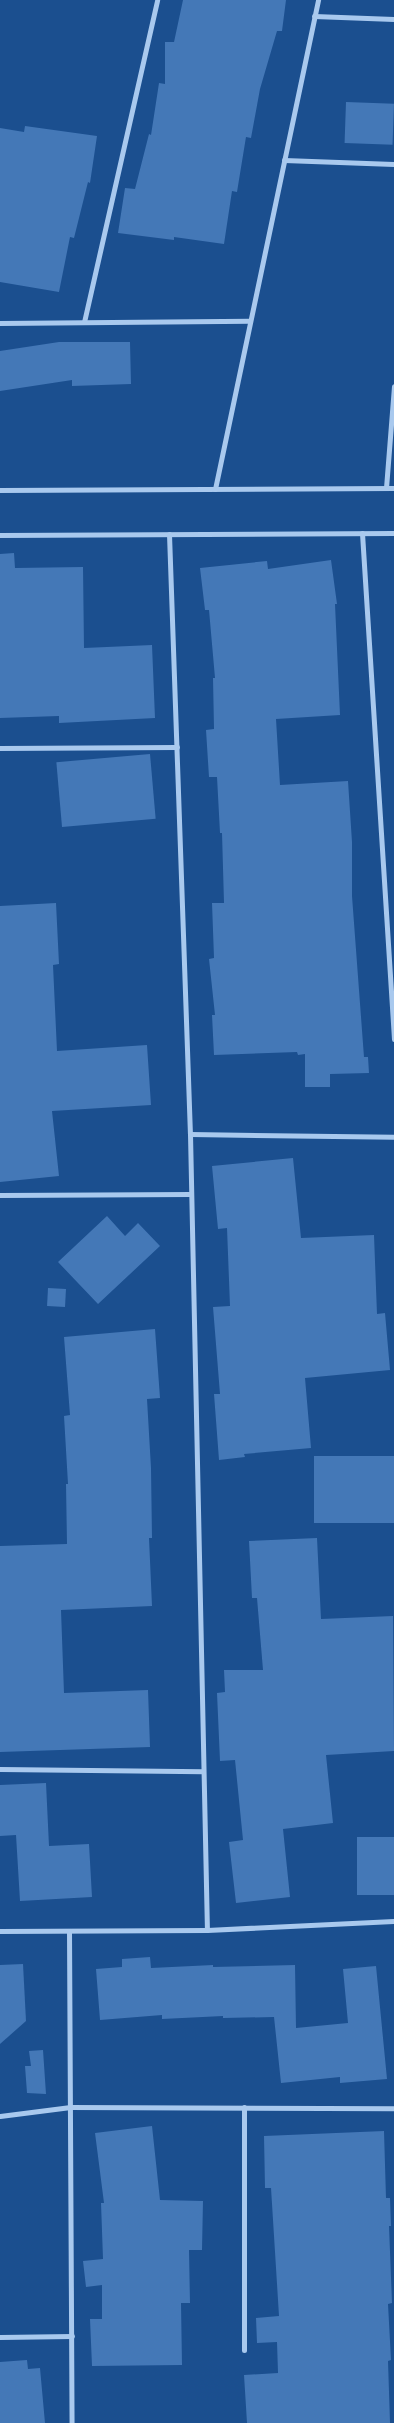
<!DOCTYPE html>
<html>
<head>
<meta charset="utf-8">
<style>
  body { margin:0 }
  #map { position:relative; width:394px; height:2423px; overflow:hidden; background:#1b4f8f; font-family:"Titillium Web",sans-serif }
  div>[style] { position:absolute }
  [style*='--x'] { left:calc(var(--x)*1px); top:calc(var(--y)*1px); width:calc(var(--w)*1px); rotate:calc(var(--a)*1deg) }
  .building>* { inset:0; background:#4478b7; transform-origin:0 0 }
  .street>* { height:5px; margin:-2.5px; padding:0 2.5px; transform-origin:2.5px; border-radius:2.5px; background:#a9c9ee }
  span { translate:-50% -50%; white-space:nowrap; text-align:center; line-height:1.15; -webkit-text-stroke:4px #1b4f8f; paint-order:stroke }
</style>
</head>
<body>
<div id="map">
  <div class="building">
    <div style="clip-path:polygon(183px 0,286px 0,282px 31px,277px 31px,260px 89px,251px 138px,246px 137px,237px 192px,232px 191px,224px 244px,174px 237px,174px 240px,118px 233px,125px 188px,135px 189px,149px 134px,151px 135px,159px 83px,165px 84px,165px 42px,174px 42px)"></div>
    <div style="left:346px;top:102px;width:48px;height:41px;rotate:2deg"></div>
    <div style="clip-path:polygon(25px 126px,97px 136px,90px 183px,88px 182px,74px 238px,70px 237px,59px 292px,0 282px,0 128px,24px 132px)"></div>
    <div style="clip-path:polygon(59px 342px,130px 342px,131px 384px,72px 386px,72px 380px,0 391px,0 351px)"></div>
    <div style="clip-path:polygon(14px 553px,15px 568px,83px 567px,84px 648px,152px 645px,155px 718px,59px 723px,59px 716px,0 718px,0 554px)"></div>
    <div style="clip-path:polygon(331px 560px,337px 604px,335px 604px,340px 715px,276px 719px,280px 785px,348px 781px,352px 842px,352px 896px,364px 1057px,368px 1057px,369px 1073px,330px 1074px,330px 1087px,305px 1087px,305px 1054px,298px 1055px,297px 1052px,214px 1055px,212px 1015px,215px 1015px,209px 959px,214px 958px,212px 903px,224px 903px,222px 833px,220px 833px,217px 777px,209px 777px,206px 730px,214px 729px,213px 678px,215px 678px,209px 610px,205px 610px,200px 568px,267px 561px,268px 569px)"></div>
    <div style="left:150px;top:754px;width:65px;height:94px;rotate:85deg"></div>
    <div style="clip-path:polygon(56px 903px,59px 964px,53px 965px,57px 1051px,147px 1045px,151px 1105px,52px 1111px,59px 1176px,0 1182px,0 906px)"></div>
    <div style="clip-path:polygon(293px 1158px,301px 1238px,374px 1235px,377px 1314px,385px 1313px,390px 1370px,305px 1378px,311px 1448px,244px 1454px,245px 1457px,219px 1460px,214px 1394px,220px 1394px,213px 1307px,230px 1306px,227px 1228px,218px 1229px,212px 1166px)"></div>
    <div style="clip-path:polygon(107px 1216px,125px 1236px,138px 1223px,160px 1246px,98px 1304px,58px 1262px)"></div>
    <div style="left:48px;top:1288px;width:18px;height:18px;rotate:3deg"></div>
    <div style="clip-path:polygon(155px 1329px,160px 1398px,147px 1399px,151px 1468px,152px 1538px,149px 1538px,152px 1606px,61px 1610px,64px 1693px,148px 1690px,150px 1747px,0 1752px,0 1546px,67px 1544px,66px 1484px,68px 1484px,64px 1416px,70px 1415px,64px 1337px)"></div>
    <div style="left:394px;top:1456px;width:67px;height:80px;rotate:90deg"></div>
    <div style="clip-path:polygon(317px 1538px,321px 1619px,393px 1616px,394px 1751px,326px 1755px,333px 1823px,283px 1829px,290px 1897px,236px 1903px,229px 1842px,243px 1840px,235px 1760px,220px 1761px,217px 1693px,225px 1692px,224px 1670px,263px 1670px,257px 1598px,252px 1598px,249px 1541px)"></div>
    <div style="clip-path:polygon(46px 1783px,49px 1846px,89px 1844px,92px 1897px,20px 1901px,16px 1835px,0 1836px,0 1785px)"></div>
    <div style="left:394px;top:1837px;width:58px;height:37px;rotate:90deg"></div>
    <div style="clip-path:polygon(150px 1957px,151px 1968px,213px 1965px,213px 1967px,295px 1965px,296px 2028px,348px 2023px,343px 1969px,376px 1966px,387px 2079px,340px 2083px,340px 2077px,281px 2083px,274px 2017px,223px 2018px,223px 2016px,162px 2019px,162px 2015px,100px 2020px,96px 1969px,122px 1967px,122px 1959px)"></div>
    <div style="clip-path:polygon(23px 1964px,26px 2021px,0 2044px,0 1965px)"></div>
    <div style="clip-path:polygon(43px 2050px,46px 2094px,27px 2093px,25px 2066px,31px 2066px,29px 2051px)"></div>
    <div style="clip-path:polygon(152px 2126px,160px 2200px,203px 2201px,202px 2250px,189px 2250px,190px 2303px,181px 2303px,182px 2365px,92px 2366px,90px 2319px,102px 2319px,102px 2285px,86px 2287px,83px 2261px,103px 2259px,101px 2203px,104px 2203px,95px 2133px)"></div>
    <div style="clip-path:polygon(384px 2131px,386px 2198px,390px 2198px,391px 2226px,389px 2226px,392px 2303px,388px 2304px,391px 2360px,388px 2361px,390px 2423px,247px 2423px,244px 2375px,278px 2373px,277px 2342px,257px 2343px,256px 2318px,279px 2316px,271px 2188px,265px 2188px,264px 2136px)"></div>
    <div style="clip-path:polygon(27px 2360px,28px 2369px,40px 2368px,45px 2423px,0 2423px,0 2362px)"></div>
  </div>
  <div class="street">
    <div style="--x:314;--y:16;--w:80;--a:2.1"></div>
    <div style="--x:284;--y:160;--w:110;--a:2.1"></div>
    <div style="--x:84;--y:322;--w:330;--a:-77.2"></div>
    <div style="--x:0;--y:323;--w:250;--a:-0.5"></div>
    <div style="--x:386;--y:488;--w:102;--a:-85.5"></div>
    <div style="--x:215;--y:489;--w:500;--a:-78.1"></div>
    <div style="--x:0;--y:490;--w:394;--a:-0.3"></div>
    <div style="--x:362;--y:533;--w:507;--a:86.38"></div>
    <div style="--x:169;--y:534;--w:600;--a:88"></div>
    <div style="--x:190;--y:1134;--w:796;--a:88.78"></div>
    <div style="--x:0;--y:535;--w:394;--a:-0.3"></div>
    <div style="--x:0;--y:748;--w:177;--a:-0.3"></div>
    <div style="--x:190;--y:1134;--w:204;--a:0.8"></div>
    <div style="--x:0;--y:1195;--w:191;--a:-0.3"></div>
    <div style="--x:0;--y:1769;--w:203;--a:0.6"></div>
    <div style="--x:0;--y:1931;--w:207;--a:-0.3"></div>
    <div style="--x:207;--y:1930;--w:187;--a:-2.8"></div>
    <div style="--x:69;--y:1931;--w:492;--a:89.7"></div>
    <div style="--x:0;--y:2116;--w:71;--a:-7.3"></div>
    <div style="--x:70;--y:2107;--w:324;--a:0.2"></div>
    <div style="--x:0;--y:2337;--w:72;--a:-0.8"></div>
    <div style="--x:244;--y:2350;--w:243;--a:-90"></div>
  </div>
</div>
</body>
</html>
